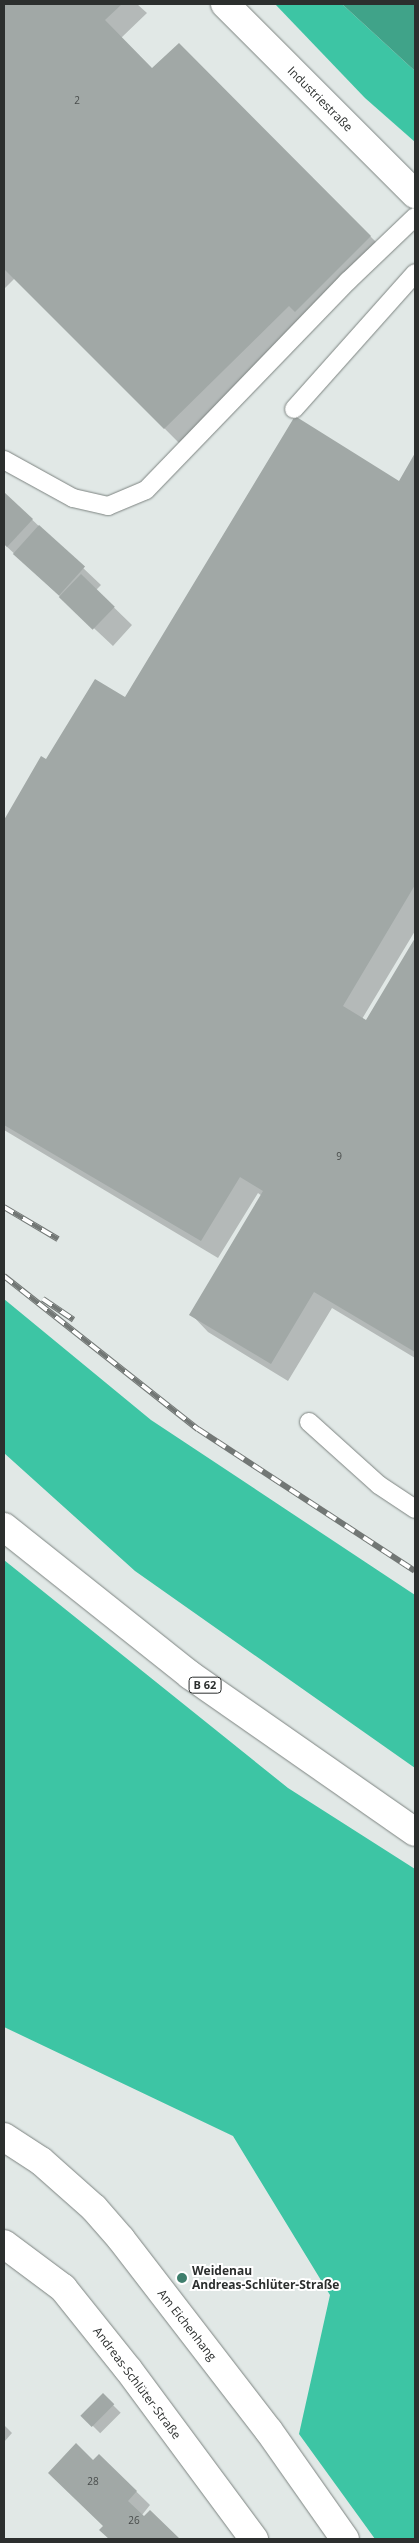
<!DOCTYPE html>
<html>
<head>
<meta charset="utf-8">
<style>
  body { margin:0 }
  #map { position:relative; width:419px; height:2543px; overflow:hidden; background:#e1e8e6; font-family:"Open Sans",sans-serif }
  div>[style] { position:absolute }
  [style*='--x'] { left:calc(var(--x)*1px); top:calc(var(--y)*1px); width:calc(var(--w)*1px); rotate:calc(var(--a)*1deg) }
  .forest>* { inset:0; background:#3dc5a4 }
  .water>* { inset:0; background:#40a389 }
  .shadow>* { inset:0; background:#0003; transform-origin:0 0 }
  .building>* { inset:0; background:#a1a8a6; transform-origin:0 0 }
  .roads { filter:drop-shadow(0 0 1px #7c8380) drop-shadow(0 0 1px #7c8380) }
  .service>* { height:18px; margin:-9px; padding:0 9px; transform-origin:9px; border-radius:9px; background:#fff }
  .minor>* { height:28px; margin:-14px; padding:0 14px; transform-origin:14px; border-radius:14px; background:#fff }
  .primary>* { height:28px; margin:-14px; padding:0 14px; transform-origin:14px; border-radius:14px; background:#fff }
  .rail>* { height:5.5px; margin-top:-2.75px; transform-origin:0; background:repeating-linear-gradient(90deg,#fff 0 11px,#727775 0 22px); box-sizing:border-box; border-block:1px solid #727775 }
  .dots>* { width:14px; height:14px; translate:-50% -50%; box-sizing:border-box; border:2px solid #fff; border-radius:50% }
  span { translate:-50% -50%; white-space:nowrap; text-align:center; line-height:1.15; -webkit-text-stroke:4px #fff; paint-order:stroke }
  .number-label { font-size:10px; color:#494d4c }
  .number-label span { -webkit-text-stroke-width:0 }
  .shield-label span { padding:1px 4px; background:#fff; border:1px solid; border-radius:4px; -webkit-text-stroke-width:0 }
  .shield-label { font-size:11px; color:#2c2f2e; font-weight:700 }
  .street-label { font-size:12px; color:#2c2f2e }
  .poi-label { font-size:12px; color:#2c2f2e; font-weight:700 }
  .left { translate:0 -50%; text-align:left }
  .frame { position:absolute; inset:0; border:5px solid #2c2f2e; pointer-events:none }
</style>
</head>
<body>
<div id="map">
  <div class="forest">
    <div style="clip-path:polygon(275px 4px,342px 4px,415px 71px,415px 142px,365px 98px)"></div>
    <div style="clip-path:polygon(4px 1299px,151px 1420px,415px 1595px,415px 1768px,135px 1571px,4px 1453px)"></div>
    <div style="clip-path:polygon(4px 1560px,288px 1788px,415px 1869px,415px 2539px,375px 2539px,299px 2434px,330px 2295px,233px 2136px,4px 2027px)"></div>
  </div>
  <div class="water">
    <div style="clip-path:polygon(342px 4px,415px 4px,415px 71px)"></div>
  </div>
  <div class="shadow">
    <div style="clip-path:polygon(4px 4px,137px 4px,147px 13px,121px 38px,153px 70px,179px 45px,388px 254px,313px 328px,182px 446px,15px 278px,4px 289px)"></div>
    <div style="clip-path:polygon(415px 456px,415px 931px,362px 1019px,366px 1022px,415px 940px,415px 1358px,332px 1308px,288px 1381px,208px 1332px,191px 1314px,262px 1196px,258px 1193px,218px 1258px,4px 1130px,4px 822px,42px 758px,47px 760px,399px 482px)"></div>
    <div style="clip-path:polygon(4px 493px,101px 585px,96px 590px,132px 625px,113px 646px,4px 544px)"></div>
    <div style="left:103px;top:2395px;width:25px;height:29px;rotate:45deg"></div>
    <div style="clip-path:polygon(4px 2425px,12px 2433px,4px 2442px)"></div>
    <div style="clip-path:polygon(99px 2455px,150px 2505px,142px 2515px,144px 2518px,150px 2512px,178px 2539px,110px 2539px,101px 2530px,104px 2526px,93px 2462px)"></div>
  </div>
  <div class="building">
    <div style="clip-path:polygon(4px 4px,122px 4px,105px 20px,152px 68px,179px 43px,371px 236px,295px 312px,289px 306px,164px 429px,4px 269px)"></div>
    <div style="clip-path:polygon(295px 416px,399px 481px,415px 453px,415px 885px,343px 1006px,366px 1020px,415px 938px,415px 1352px,314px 1292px,271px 1364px,189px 1315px,263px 1191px,240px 1177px,201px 1241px,4px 1125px,4px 820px,41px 756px,46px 759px,95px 679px,125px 697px)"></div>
    <div style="clip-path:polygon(4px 492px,33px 519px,7px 547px,4px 544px)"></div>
    <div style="left:39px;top:525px;width:62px;height:39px;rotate:42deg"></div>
    <div style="left:81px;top:574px;width:47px;height:32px;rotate:44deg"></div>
    <div style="left:103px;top:2393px;width:16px;height:32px;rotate:45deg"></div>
    <div style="clip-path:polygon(76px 2443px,93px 2460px,99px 2454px,137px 2491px,128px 2501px,144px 2516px,150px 2510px,180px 2539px,109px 2539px,99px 2530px,103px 2526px,48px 2473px)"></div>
  </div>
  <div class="roads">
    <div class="service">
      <div style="--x:294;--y:409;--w:182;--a:-48.3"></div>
      <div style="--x:4;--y:460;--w:79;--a:28.8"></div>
      <div style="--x:73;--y:498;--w:36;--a:13"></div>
      <div style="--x:108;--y:506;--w:41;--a:-22.8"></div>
      <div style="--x:146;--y:490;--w:291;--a:-46"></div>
      <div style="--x:348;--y:281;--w:93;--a:-43.7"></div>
      <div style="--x:309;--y:1422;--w:94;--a:42"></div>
      <div style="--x:379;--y:1485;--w:43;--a:33.7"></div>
    </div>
    <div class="minor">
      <div style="--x:225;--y:4;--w:269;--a:45"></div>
      <div style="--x:4;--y:2137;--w:44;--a:33"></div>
      <div style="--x:41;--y:2161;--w:71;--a:41.6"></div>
      <div style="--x:94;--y:2208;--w:41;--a:48.9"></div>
      <div style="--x:121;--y:2239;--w:242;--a:52.4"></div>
      <div style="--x:269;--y:2431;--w:132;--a:54.9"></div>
      <div style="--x:4;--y:2244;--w:74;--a:36.7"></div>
      <div style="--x:63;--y:2288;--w:104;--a:51.3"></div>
      <div style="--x:128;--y:2369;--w:212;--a:53.5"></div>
    </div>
    <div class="primary">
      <div style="--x:4;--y:1527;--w:238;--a:38.5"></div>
      <div style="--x:190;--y:1675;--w:274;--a:34.9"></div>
    </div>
  </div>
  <div class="rail">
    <div style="--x:4;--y:1207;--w:63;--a:30.7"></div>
    <div style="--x:4;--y:1276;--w:247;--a:38.3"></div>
    <div style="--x:198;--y:1429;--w:259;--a:33.2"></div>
    <div style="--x:43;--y:1299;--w:37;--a:34"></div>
  </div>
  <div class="dots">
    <div style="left:182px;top:2278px;background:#3e7e6c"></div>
  </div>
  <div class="number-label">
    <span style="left:77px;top:101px">2</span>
    <span style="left:339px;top:1157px">9</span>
    <span style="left:93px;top:2482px">28</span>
    <span style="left:134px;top:2521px">26</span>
  </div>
  <div class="shield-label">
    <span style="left:205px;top:1685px">B 62</span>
  </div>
  <div class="street-label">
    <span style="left:320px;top:99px;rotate:45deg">Industriestraße</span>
    <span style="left:187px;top:2325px;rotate:52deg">Am Eichenhang</span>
    <span style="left:137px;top:2383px;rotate:53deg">Andreas-Schlüter-Straße</span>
  </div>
  <div class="poi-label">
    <span class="left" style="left:192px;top:2278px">Weidenau<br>Andreas-Schlüter-Straße</span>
  </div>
  <div class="frame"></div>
</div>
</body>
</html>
